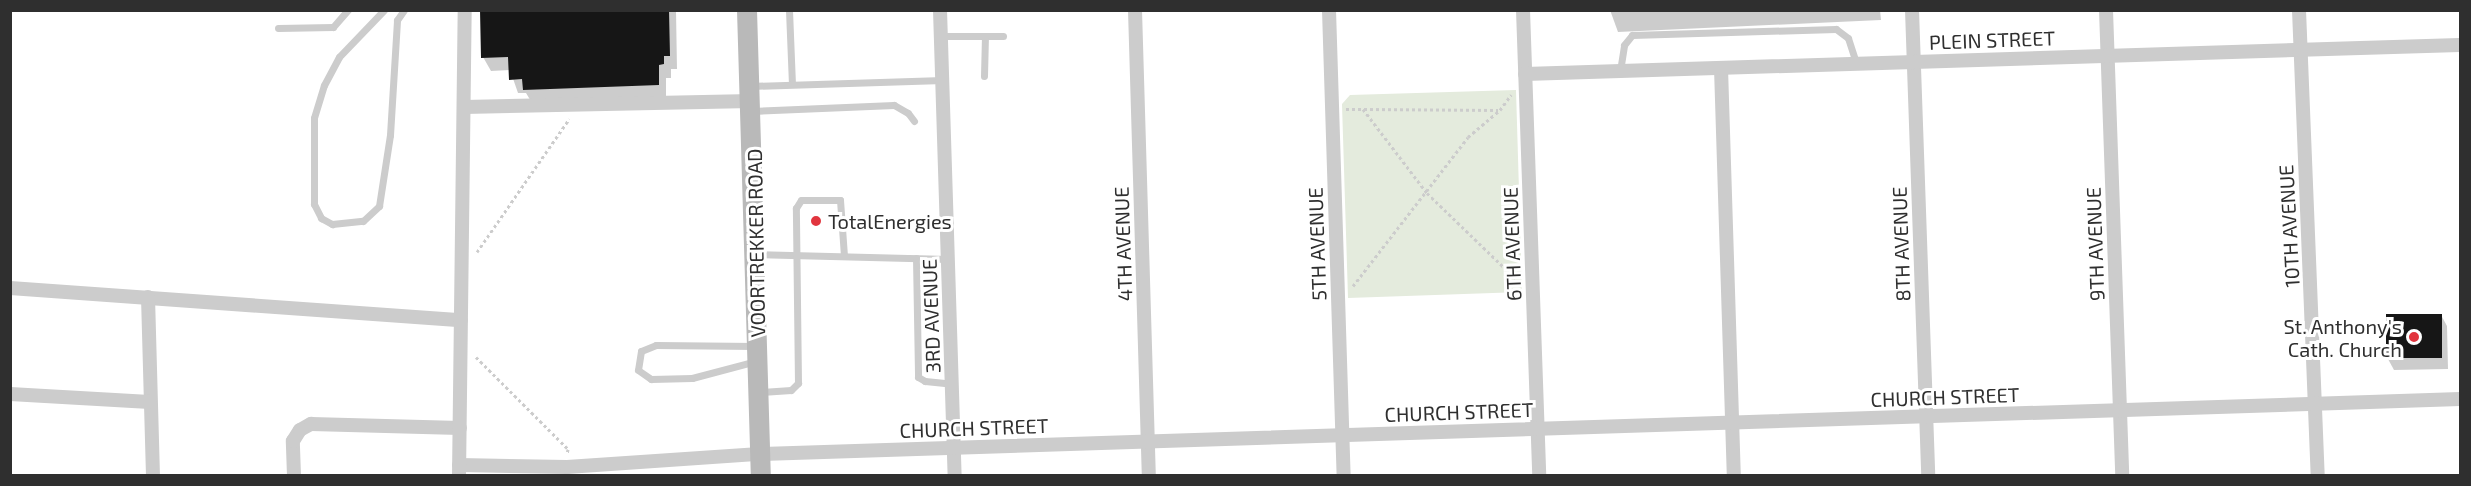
<!DOCTYPE html>
<html>
<head>
<meta charset="utf-8">
<style>
  body { margin:0 }
  #map { position:relative; width:2471px; height:486px; overflow:hidden; background:#fff; font-family:"Exo 2",sans-serif }
  div>[style] { position:absolute }
  [style*='--x'] { left:calc(var(--x)*1px); top:calc(var(--y)*1px); width:calc(var(--w)*1px); rotate:calc(var(--a)*1deg) }
  .green>* { inset:0; background:#e4ebdd }
  .shadow>* { inset:0; background:#0003 }
  .building>* { inset:0; background:#161616; transform-origin:0 0 }
  .path>* { height:3px; margin-top:-1.5px; transform-origin:0; background:repeating-linear-gradient(90deg,#ccc 0 3px,transparent 0 6px) }
  .lane>* { height:7px; margin:-3.5px; padding:0 3.5px; transform-origin:3.5px; border-radius:3.5px; background:#ccc }
  .street>* { height:14px; margin:-7px; padding:0 7px; transform-origin:7px; border-radius:7px; background:#ccc }
  .secondary>* { height:20px; margin:-10px; padding:0 10px; transform-origin:10px; border-radius:10px; background:#b9b9b9 }
  .dots>* { width:16px; height:16px; translate:-50% -50%; box-sizing:border-box; border:3px solid #fff; border-radius:50% }
  span { translate:-50% -50%; white-space:nowrap; text-align:center; line-height:1.15; -webkit-text-stroke:6px #fff; paint-order:stroke }
  .street-label { font-size:20px; color:#2f2f2f }
  .poi-label { font-size:20px; color:#2f2f2f }
  .left { translate:0 -50%; text-align:left }
  .right { translate:-100% -50%; text-align:right }
  .frame { position:absolute; inset:0; border:12px solid #2f2f2f; pointer-events:none }
</style>
</head>
<body>
<div id="map">
  <div class="green">
    <div style="clip-path:polygon(1516px 90px,1522px 292px,1348px 298px,1342px 104px,1350px 95px)"></div>
  </div>
  <div class="shadow">
    <div style="clip-path:polygon(483px 10px,676px 10px,677px 69px,671px 69px,671px 78px,666px 78px,666px 98px,532px 103px,526px 93px,518px 93px,510px 70px,491px 71px,483px 57px)"></div>
    <div style="clip-path:polygon(1610px 10px,1880px 10px,1881px 20px,1618px 32px)"></div>
    <div style="clip-path:polygon(2441px 315px,2447px 326px,2448px 369px,2394px 370px,2388px 359px)"></div>
  </div>
  <div class="building">
    <div style="clip-path:polygon(480px 10px,669px 10px,670px 56px,664px 56px,664px 64px,659px 65px,659px 85px,523px 90px,522px 79px,509px 80px,508px 57px,481px 58px)"></div>
    <div style="left:2442px;top:314px;width:44px;height:56px;rotate:90deg"></div>
  </div>
  <div class="path">
    <div style="--x:1346;--y:109;--w:17;--a:0"></div>
    <div style="--x:1363;--y:109;--w:106;--a:52.7"></div>
    <div style="--x:1427;--y:193;--w:127;--a:44"></div>
    <div style="--x:1364;--y:109;--w:134;--a:0.4"></div>
    <div style="--x:477;--y:252;--w:162;--a:-55.3"></div>
    <div style="--x:1353;--y:286;--w:188;--a:-52.3"></div>
    <div style="--x:1468;--y:137;--w:42;--a:-40.2"></div>
    <div style="--x:1500;--y:110;--w:19;--a:-54"></div>
    <div style="--x:476;--y:357;--w:130;--a:45"></div>
    <div style="--x:568;--y:449;--w:5;--a:101"></div>
  </div>
  <div class="lane">
    <div style="--x:384;--y:10;--w:65;--a:133.8"></div>
    <div style="--x:339;--y:57;--w:32;--a:118"></div>
    <div style="--x:324;--y:85;--w:34;--a:107"></div>
    <div style="--x:314;--y:118;--w:86;--a:90"></div>
    <div style="--x:314;--y:204;--w:16;--a:63"></div>
    <div style="--x:321;--y:218;--w:13;--a:29"></div>
    <div style="--x:332;--y:224;--w:31;--a:-6"></div>
    <div style="--x:363;--y:221;--w:22;--a:-43"></div>
    <div style="--x:379;--y:206;--w:72;--a:-81.2"></div>
    <div style="--x:390;--y:135;--w:115;--a:-86.5"></div>
    <div style="--x:397;--y:20;--w:12;--a:-55"></div>
    <div style="--x:789;--y:10;--w:74;--a:87.7"></div>
    <div style="--x:278;--y:28;--w:55;--a:-1"></div>
    <div style="--x:333;--y:27;--w:23;--a:-49"></div>
    <div style="--x:941;--y:36;--w:62;--a:0"></div>
    <div style="--x:1620;--y:71;--w:26;--a:-81"></div>
    <div style="--x:1624;--y:45;--w:13;--a:-51"></div>
    <div style="--x:1632;--y:35;--w:204;--a:-1.7"></div>
    <div style="--x:1836;--y:29;--w:15;--a:37"></div>
    <div style="--x:1848;--y:38;--w:26;--a:72"></div>
    <div style="--x:984;--y:76;--w:40;--a:-88.6"></div>
    <div style="--x:750;--y:86;--w:193;--a:-1.8"></div>
    <div style="--x:752;--y:111;--w:142;--a:-2.4"></div>
    <div style="--x:894;--y:105;--w:16;--a:30"></div>
    <div style="--x:908;--y:113;--w:10;--a:53"></div>
    <div style="--x:756;--y:254;--w:192;--a:1.5"></div>
    <div style="--x:916;--y:258;--w:119;--a:89"></div>
    <div style="--x:918;--y:377;--w:8;--a:30"></div>
    <div style="--x:925;--y:381;--w:27;--a:6"></div>
    <div style="--x:755;--y:346;--w:99;--a:-179.4"></div>
    <div style="--x:656;--y:345;--w:16;--a:158"></div>
    <div style="--x:641;--y:351;--w:19;--a:99"></div>
    <div style="--x:638;--y:370;--w:16;--a:35"></div>
    <div style="--x:651;--y:379;--w:41;--a:-1.4"></div>
    <div style="--x:692;--y:378;--w:66;--a:-14.9"></div>
    <div style="--x:761;--y:392;--w:30;--a:-4"></div>
    <div style="--x:791;--y:390;--w:10;--a:-45"></div>
    <div style="--x:798;--y:383;--w:175;--a:-90.7"></div>
    <div style="--x:796;--y:208;--w:9;--a:-58"></div>
    <div style="--x:801;--y:200;--w:39;--a:0"></div>
    <div style="--x:840;--y:200;--w:56;--a:85.9"></div>
  </div>
  <div class="street">
    <div style="--x:940;--y:10;--w:466;--a:88.2"></div>
    <div style="--x:1135;--y:10;--w:466;--a:88.3"></div>
    <div style="--x:1329;--y:10;--w:466;--a:88.2"></div>
    <div style="--x:1523;--y:10;--w:466;--a:88"></div>
    <div style="--x:1912;--y:10;--w:466;--a:88"></div>
    <div style="--x:2106;--y:10;--w:466;--a:88"></div>
    <div style="--x:2299;--y:10;--w:466;--a:87.7"></div>
    <div style="--x:1721;--y:68;--w:408;--a:88.2"></div>
    <div style="--x:1525;--y:74;--w:935;--a:-1.78"></div>
    <div style="--x:464;--y:107;--w:288;--a:-1.2"></div>
    <div style="--x:10;--y:288;--w:452;--a:4.1"></div>
    <div style="--x:148;--y:297;--w:179;--a:88.4"></div>
    <div style="--x:10;--y:394;--w:140;--a:3.3"></div>
    <div style="--x:459;--y:465;--w:108;--a:1.1"></div>
    <div style="--x:567;--y:467;--w:193;--a:-3.9"></div>
    <div style="--x:760;--y:454;--w:1701;--a:-1.85"></div>
    <div style="--x:294;--y:476;--w:35;--a:-92"></div>
    <div style="--x:293;--y:441;--w:13;--a:-58"></div>
    <div style="--x:300;--y:430;--w:13;--a:-29"></div>
    <div style="--x:311;--y:424;--w:149;--a:1.5"></div>
    <div style="--x:459;--y:476;--w:466;--a:-89.3"></div>
  </div>
  <div class="secondary">
    <div style="--x:747;--y:10;--w:466;--a:88.3"></div>
  </div>
  <div class="dots">
    <div style="left:816px;top:221px;background:#e1353e"></div>
    <div style="left:2414px;top:337px;background:#e1353e"></div>
  </div>
  <div class="street-label">
    <span style="left:1992px;top:40px;rotate:-2deg">PLEIN STREET</span>
    <span style="left:2289px;top:226px;rotate:-93deg">10TH AVENUE</span>
    <span style="left:756px;top:243px;rotate:-91deg">VOORTREKKER ROAD</span>
    <span style="left:1123px;top:244px;rotate:-92deg">4TH AVENUE</span>
    <span style="left:1317px;top:244px;rotate:-92deg">5TH AVENUE</span>
    <span style="left:1512px;top:244px;rotate:-92deg">6TH AVENUE</span>
    <span style="left:1901px;top:244px;rotate:-92deg">8TH AVENUE</span>
    <span style="left:2095px;top:244px;rotate:-92deg">9TH AVENUE</span>
    <span style="left:931px;top:316px;rotate:-92deg">3RD AVENUE</span>
    <span style="left:1945px;top:397px;rotate:-2deg">CHURCH STREET</span>
    <span style="left:1459px;top:412px;rotate:-2deg">CHURCH STREET</span>
    <span style="left:974px;top:428px;rotate:-2deg">CHURCH STREET</span>
  </div>
  <div class="poi-label">
    <span class="left" style="left:828px;top:221px">TotalEnergies</span>
    <span class="right" style="left:2402px;top:338px">St. Anthony's<br>Cath. Church</span>
  </div>
  <div class="frame"></div>
</div>
</body>
</html>
